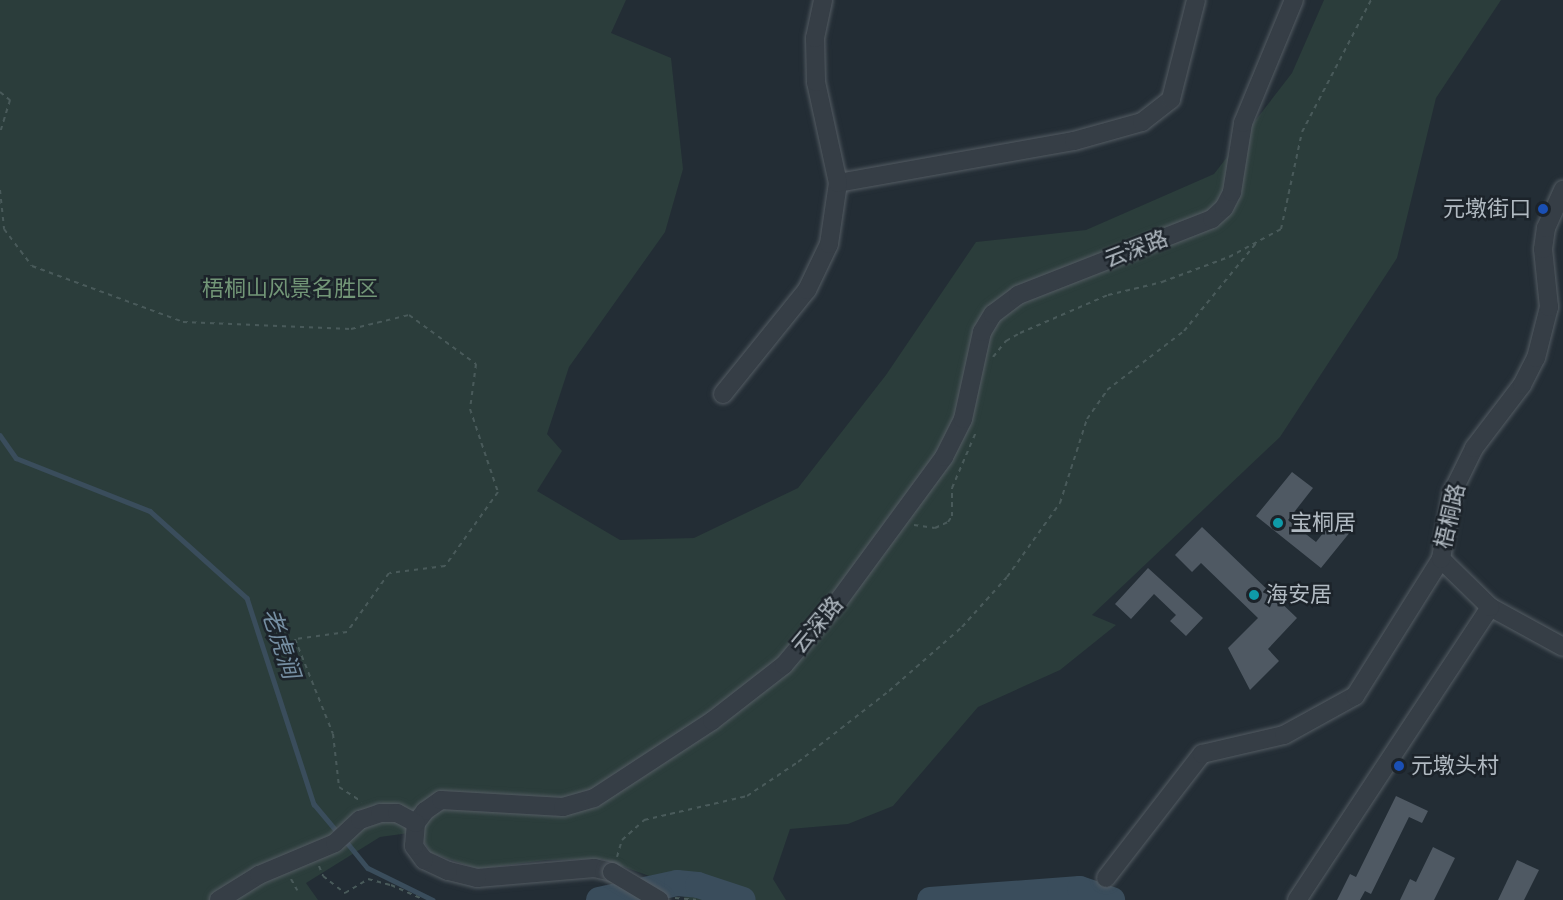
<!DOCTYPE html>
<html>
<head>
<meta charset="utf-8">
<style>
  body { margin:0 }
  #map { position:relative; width:1563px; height:900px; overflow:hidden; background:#232d35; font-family:"PT Sans Narrow","Noto Sans SC",sans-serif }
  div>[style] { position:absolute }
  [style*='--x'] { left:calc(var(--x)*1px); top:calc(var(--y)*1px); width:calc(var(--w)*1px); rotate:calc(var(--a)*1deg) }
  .green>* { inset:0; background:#2b3d3b }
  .stream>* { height:4.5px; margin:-2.25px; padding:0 2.25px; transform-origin:2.25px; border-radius:2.25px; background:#3a4d5c }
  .river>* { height:26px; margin:-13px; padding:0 13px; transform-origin:13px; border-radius:13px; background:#3a4d5c }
  .building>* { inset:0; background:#4f5963 }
  .path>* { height:2px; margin-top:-1px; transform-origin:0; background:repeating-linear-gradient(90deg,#495a5a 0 4.5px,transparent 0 9px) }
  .roads { filter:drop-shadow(0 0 2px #545c63) drop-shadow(0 0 2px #545c63) }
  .minor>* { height:18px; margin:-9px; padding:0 9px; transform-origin:9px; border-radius:9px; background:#363e46 }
  .bridges { filter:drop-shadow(0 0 2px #545c63) drop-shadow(0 0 2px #545c63) }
  .minor-bridge>* { height:18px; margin:-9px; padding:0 9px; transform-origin:9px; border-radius:9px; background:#363e46 }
  .dots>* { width:16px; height:16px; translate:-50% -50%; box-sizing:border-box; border:3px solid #1c232a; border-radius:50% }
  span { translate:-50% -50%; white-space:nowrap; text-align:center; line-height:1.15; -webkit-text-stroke:5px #1c232a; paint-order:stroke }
  .poi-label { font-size:22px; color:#b1bac2 }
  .right { translate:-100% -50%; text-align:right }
  .left { translate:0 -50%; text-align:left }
  .street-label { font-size:22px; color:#b1bac2 }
  .park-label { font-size:22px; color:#729677 }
  .water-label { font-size:24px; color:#758ea2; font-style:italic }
</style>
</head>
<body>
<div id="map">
  <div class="green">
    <div style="clip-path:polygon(0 0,626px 0,611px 33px,671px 58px,683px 169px,665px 232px,569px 367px,547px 434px,562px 451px,537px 491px,620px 540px,694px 538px,798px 488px,886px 375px,976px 242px,1086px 230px,1214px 174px,1292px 73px,1324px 0,1501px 0,1436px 98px,1397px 258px,1280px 437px,1092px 615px,1116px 625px,1060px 670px,978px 707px,893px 806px,848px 824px,790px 829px,773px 879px,786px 900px,689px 900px,652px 877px,602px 859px,546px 860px,478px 869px,431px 853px,421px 837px,409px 833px,380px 837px,306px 883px,318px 900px,0 900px)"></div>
  </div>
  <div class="stream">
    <div style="--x:0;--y:435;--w:28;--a:55"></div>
    <div style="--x:16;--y:458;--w:144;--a:21.6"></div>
    <div style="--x:150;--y:511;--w:130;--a:41.9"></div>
    <div style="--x:247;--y:598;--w:217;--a:72"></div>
    <div style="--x:314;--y:804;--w:39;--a:50"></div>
    <div style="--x:345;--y:840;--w:36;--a:51"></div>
    <div style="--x:368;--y:868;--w:72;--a:26.2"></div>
  </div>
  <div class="river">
    <div style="--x:599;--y:900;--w:80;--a:-12.3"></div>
    <div style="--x:677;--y:883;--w:21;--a:5"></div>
    <div style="--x:698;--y:885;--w:47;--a:18.4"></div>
    <div style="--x:930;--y:900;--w:150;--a:-4.2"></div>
    <div style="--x:1080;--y:889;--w:34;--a:19"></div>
  </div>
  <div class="building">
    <div style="clip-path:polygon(1292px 472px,1313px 488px,1288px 520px,1316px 542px,1339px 513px,1355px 526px,1321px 568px,1256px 516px)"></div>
    <div style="clip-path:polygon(1202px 527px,1297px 618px,1268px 649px,1279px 661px,1250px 690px,1228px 648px,1258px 618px,1201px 563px,1192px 572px,1175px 555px)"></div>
    <div style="clip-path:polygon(1148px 568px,1203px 618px,1186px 636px,1170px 621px,1176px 615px,1154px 594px,1131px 619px,1115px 604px)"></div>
    <div style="clip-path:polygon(1396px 796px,1428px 811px,1422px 823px,1409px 817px,1371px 894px,1365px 891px,1360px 900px,1337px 900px,1350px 874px,1356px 877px)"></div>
    <div style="clip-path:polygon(1433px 847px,1455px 858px,1434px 900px,1400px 900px,1410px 879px,1416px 882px)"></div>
    <div style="clip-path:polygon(1517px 860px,1539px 870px,1524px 900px,1498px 900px)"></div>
  </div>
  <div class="path">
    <div style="--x:0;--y:92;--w:13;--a:39"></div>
    <div style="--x:10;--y:100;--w:34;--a:107"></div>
    <div style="--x:0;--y:190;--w:39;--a:84"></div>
    <div style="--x:4;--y:229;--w:46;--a:52.9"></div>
    <div style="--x:32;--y:266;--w:161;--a:20.3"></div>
    <div style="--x:183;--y:322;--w:168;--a:2.4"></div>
    <div style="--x:351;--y:329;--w:60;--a:-13.6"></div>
    <div style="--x:409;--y:315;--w:83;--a:36.2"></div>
    <div style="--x:476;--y:364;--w:45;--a:97.6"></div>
    <div style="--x:470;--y:409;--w:88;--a:71.4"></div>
    <div style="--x:498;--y:492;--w:91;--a:125.6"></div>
    <div style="--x:445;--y:566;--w:56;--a:172.9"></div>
    <div style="--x:389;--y:573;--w:72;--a:125.4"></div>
    <div style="--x:347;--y:632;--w:52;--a:172.3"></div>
    <div style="--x:295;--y:639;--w:102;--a:68.2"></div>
    <div style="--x:333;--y:734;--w:53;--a:83.5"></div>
    <div style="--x:339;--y:787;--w:27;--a:33"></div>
    <div style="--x:993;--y:357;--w:21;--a:-51"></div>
    <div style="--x:1006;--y:341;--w:16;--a:-30"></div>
    <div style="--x:1020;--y:333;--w:96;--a:-23.4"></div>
    <div style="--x:1108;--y:295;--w:56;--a:-13.5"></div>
    <div style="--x:1162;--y:282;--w:72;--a:-20.5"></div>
    <div style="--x:1229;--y:257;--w:59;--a:-28.3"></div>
    <div style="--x:1281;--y:229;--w:99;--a:-77.8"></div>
    <div style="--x:1302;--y:132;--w:149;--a:-62.4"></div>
    <div style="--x:914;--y:525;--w:21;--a:8"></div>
    <div style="--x:935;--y:528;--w:14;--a:-25"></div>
    <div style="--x:948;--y:522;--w:7;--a:-56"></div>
    <div style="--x:952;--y:516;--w:28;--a:-90"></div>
    <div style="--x:952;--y:488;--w:61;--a:-66.8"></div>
    <div style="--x:617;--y:857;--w:18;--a:-74"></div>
    <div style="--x:622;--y:840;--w:30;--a:-42"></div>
    <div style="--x:644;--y:820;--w:106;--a:-13.1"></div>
    <div style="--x:747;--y:796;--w:61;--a:-33.7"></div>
    <div style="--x:798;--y:762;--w:115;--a:-38"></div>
    <div style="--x:889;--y:691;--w:97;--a:-41.2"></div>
    <div style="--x:962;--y:627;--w:67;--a:-48"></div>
    <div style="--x:1007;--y:577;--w:91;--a:-54.4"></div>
    <div style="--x:1060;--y:503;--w:88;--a:-72.2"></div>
    <div style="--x:1087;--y:419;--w:35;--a:-55"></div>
    <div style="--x:1107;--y:390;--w:97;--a:-37.5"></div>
    <div style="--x:1184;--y:331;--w:115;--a:-50.6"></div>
    <div style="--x:319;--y:866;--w:11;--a:68"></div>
    <div style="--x:323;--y:876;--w:28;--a:38"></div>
    <div style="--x:345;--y:893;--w:27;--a:-31"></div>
    <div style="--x:368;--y:879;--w:24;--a:15"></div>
    <div style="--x:391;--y:885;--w:36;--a:24"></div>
    <div style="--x:291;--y:879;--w:13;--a:61"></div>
    <div style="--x:675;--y:898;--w:21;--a:5"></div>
  </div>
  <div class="roads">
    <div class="minor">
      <div style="--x:838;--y:183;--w:240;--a:-10.1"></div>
      <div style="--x:1074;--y:141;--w:71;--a:-15.6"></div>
      <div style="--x:1142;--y:122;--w:37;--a:-38"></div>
      <div style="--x:1171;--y:99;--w:102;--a:-75.8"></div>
      <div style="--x:723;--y:394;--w:134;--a:-51.1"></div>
      <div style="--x:807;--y:290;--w:51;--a:-64.4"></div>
      <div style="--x:829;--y:244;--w:62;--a:-81.6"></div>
      <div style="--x:838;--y:183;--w:103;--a:-102.3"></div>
      <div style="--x:816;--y:82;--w:44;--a:-91.3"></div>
      <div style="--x:815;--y:38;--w:39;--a:-78"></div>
      <div style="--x:1490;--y:607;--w:83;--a:28.7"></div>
      <div style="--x:612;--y:872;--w:18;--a:-167"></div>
      <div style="--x:594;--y:868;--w:117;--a:175.1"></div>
      <div style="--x:477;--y:878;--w:30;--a:-166"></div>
      <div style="--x:448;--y:871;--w:26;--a:-155"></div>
      <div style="--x:424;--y:860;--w:17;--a:-126"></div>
      <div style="--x:414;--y:846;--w:23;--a:-85"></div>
      <div style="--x:416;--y:823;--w:15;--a:-53"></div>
      <div style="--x:425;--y:811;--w:19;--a:-35"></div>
      <div style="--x:441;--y:800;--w:122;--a:3.3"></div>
      <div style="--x:563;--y:807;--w:32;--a:-16"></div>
      <div style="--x:594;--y:798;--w:141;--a:-33.1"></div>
      <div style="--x:712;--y:721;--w:91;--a:-37.9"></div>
      <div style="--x:784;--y:665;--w:85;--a:-49.8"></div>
      <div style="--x:839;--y:600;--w:177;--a:-53.7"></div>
      <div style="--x:944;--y:457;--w:42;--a:-63.4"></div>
      <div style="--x:963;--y:419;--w:89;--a:-77.7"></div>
      <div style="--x:982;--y:332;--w:21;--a:-59"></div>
      <div style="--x:993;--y:314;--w:31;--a:-37"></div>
      <div style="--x:1018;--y:295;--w:208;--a:-21.4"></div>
      <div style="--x:1212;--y:219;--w:16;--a:-43"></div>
      <div style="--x:1224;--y:208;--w:18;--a:-63"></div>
      <div style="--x:1232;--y:192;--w:70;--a:-80.9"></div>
      <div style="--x:1243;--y:123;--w:133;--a:-67.5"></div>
      <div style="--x:1106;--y:878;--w:157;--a:-52.3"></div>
      <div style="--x:1202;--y:754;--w:84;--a:-13"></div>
      <div style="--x:1284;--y:735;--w:81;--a:-28.8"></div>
      <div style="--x:1355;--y:696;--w:162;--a:-57.9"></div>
      <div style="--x:219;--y:900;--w:47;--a:-32"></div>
      <div style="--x:259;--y:875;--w:82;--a:-22.8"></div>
      <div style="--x:335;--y:843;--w:34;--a:-43"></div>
      <div style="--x:360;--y:820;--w:21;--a:-19"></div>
      <div style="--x:380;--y:813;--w:17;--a:0"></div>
      <div style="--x:397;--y:813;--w:21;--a:28"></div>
      <div style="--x:1297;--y:900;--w:351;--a:-56.6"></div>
      <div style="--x:1490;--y:607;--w:69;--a:-135.6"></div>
      <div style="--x:1441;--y:559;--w:67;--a:-80.5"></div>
      <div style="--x:1452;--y:493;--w:50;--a:-63.9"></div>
      <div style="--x:1474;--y:448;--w:79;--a:-52.7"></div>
      <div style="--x:1522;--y:385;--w:30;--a:-63"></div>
      <div style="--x:1536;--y:358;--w:53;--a:-75.7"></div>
      <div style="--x:1549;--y:307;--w:58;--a:-95.9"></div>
      <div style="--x:1543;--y:249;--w:21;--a:-82"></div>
      <div style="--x:1546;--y:228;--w:42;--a:-65.9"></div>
    </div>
  </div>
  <div class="bridges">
    <div class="minor-bridge">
      <div style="--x:612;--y:872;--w:55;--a:30.8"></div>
    </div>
  </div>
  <div class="dots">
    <div style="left:1543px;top:209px;background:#1a4fb4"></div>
    <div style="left:1278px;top:523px;background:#0f9aa8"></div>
    <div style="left:1254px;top:595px;background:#0f9aa8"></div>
    <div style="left:1399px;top:766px;background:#1a4fb4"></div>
  </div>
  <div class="poi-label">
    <span class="right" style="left:1531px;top:209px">元墩街口</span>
    <span class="left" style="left:1290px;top:523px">宝桐居</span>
    <span class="left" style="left:1266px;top:595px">海安居</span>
    <span class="left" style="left:1411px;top:766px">元墩头村</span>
  </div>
  <div class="street-label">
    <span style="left:1136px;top:249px;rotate:-21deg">云深路</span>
    <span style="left:1450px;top:516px;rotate:-77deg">梧桐路</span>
    <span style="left:817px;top:625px;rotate:-50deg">云深路</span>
  </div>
  <div class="park-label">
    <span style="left:290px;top:289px">梧桐山风景名胜区</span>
  </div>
  <div class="water-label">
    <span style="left:281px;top:643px;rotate:72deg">老虎涧</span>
  </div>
</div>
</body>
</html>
